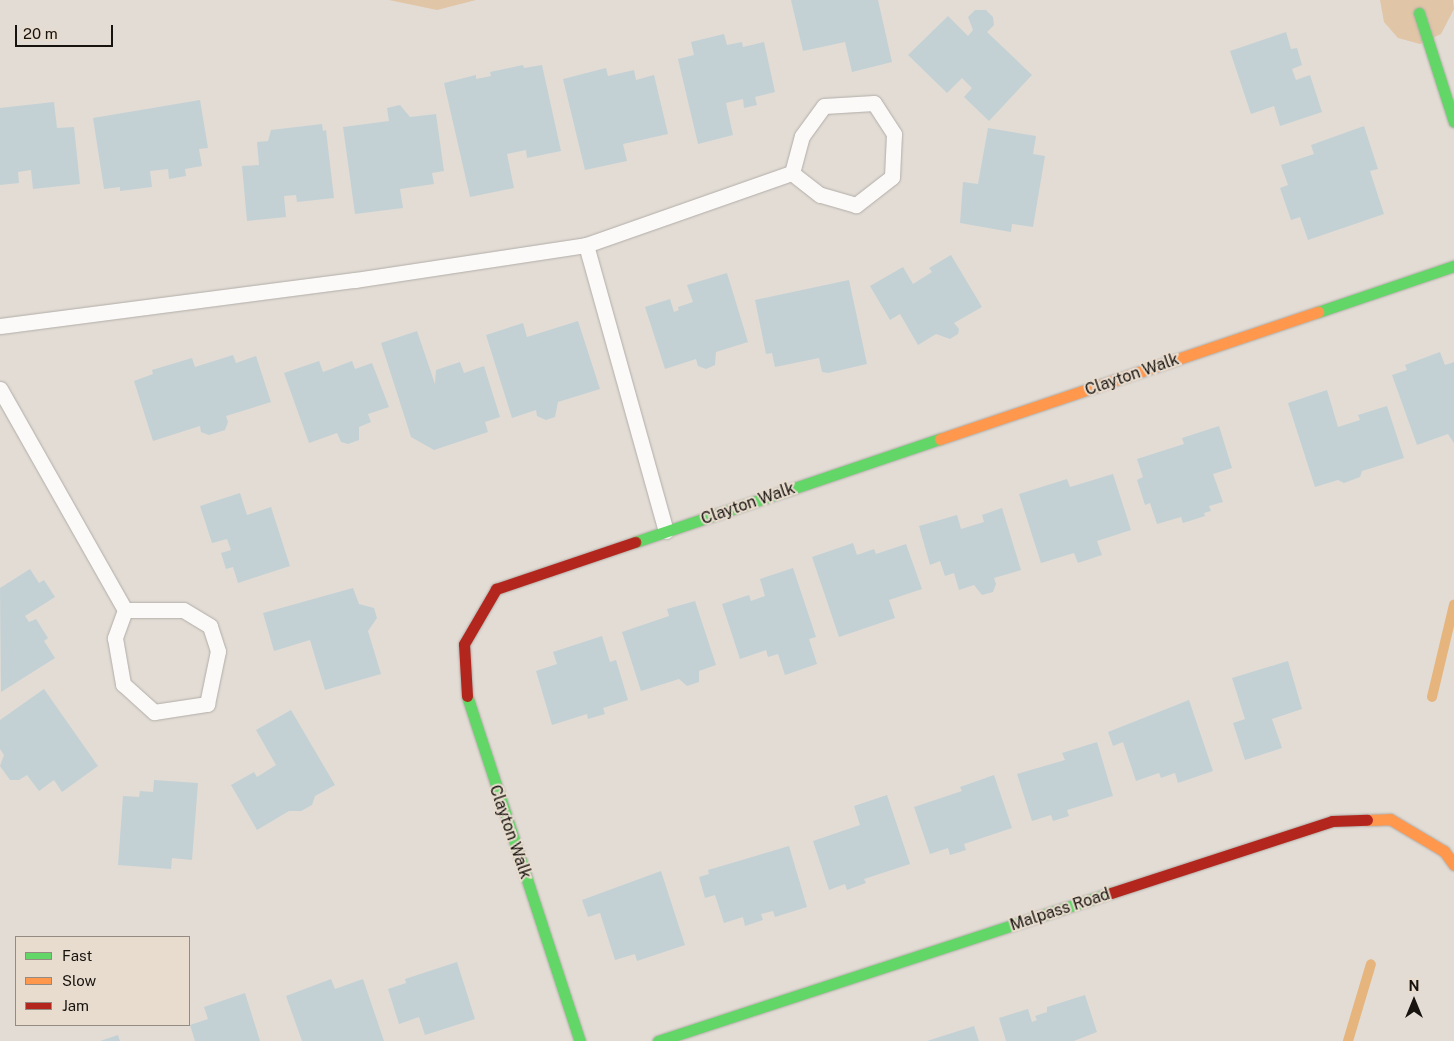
<!DOCTYPE html>
<html>
<head>
<meta charset="utf-8">
<style>
  body { margin:0 }
  #map { position:relative; width:1454px; height:1041px; overflow:hidden; background:#e2dcd5; font-family:"Public Sans",sans-serif }
  div>[style] { position:absolute }
  [style*='--x'] { left:calc(var(--x)*1px); top:calc(var(--y)*1px); width:calc(var(--w)*1px); rotate:calc(var(--a)*1deg) }
  .green>* { inset:0; background:#e1c5a7 }
  .stream>* { height:10px; margin:-5px; padding:0 5px; transform-origin:5px; border-radius:5px; background:#e5b57d }
  .building>* { inset:0; background:#c3d1d5 }
  .roads { filter:drop-shadow(0 0 1px #b2ada7) drop-shadow(0 0 1px #b2ada7) }
  .lane>* { height:15px; margin:-7.5px; padding:0 7.5px; transform-origin:7.5px; border-radius:7.5px; background:#fbfaf9 }
  .fast>* { height:11px; margin:-5.5px; padding:0 5.5px; transform-origin:5.5px; border-radius:5.5px; background:#63d668 }
  .slow>* { height:11px; margin:-5.5px; padding:0 5.5px; transform-origin:5.5px; border-radius:5.5px; background:#ff974d }
  .jam>* { height:11px; margin:-5.5px; padding:0 5.5px; transform-origin:5.5px; border-radius:5.5px; background:#b3261e }
  span { translate:-50% -50%; white-space:nowrap; text-align:center; line-height:1.15; -webkit-text-stroke:4px #e8dccf; paint-order:stroke }
  .street-label { font-size:16px; color:#17130e }
  .legend { position:absolute; left:15px; top:936px; width:175px; height:90px; box-sizing:border-box; background:#e8dccf; border:1px solid #948c82; margin:0; padding:6px 9px; list-style:none; font-size:15px; color:#17130e }
  .legend li { display:flex; align-items:center; gap:10px; height:25px }
  .legend b { width:25px; border:1px solid #948c82 }
  .north { position:absolute; left:1389px; top:976px; width:50px; height:50px; -webkit-text-stroke:4px #e8dccf; paint-order:stroke; rotate:0deg; font-size:14px; font-weight:700; line-height:20px; text-align:center; color:#17130e }
  .north::after { content:''; display:block; margin:auto; width:18px; height:22px; background:#17130e; clip-path:polygon(50% 0,100% 100%,50% 72%,0 100%) }
  .scale { position:absolute; left:15px; top:25px; width:98px; height:22px; box-sizing:border-box; border:2px solid #17130e; border-top:0; padding-left:6px; font-size:15px; line-height:18px; white-space:nowrap; color:#17130e; -webkit-text-stroke:4px #e8dccf; paint-order:stroke }
</style>
</head>
<body>
<div id="map">
  <div class="green">
    <div style="clip-path:polygon(389px 0,476px 0,437px 10px)"></div>
    <div style="clip-path:polygon(1380px 0,1453px 0,1454px 9px,1441px 34px,1420px 44px,1398px 38px,1384px 22px)"></div>
  </div>
  <div class="stream">
    <div style="--x:1432;--y:697;--w:95;--a:-76.6"></div>
    <div style="--x:1348;--y:1041;--w:80;--a:-73.4"></div>
  </div>
  <div class="building">
    <div style="clip-path:polygon(791px 0,878px 0,892px 62px,852px 72px,845px 42px,803px 51px)"></div>
    <div style="clip-path:polygon(975px 10px,986px 10px,993px 17px,994px 25px,987px 32px,1032px 75px,989px 121px,964px 97px,972px 88px,962px 78px,947px 93px,908px 55px,948px 16px,968px 36px,973px 30px,968px 17px)"></div>
    <div style="clip-path:polygon(1286px 32px,1291px 49px,1297px 48px,1302px 65px,1292px 69px,1296px 80px,1310px 75px,1322px 112px,1280px 126px,1274px 106px,1251px 114px,1230px 51px)"></div>
    <div style="clip-path:polygon(724px 34px,727px 45px,742px 42px,743px 47px,764px 42px,775px 92px,755px 97px,757px 105px,744px 108px,743px 99px,726px 103px,733px 135px,698px 144px,678px 59px,694px 55px,691px 42px)"></div>
    <div style="clip-path:polygon(523px 65px,524px 68px,542px 65px,561px 151px,527px 158px,526px 150px,507px 154px,514px 188px,470px 197px,444px 83px,476px 75px,476px 79px,491px 76px,490px 72px)"></div>
    <div style="clip-path:polygon(606px 68px,608px 76px,634px 70px,636px 80px,654px 75px,668px 134px,623px 144px,627px 161px,585px 170px,563px 79px)"></div>
    <div style="clip-path:polygon(200px 100px,208px 148px,199px 149px,202px 166px,185px 169px,186px 176px,169px 179px,168px 169px,150px 171px,152px 187px,120px 191px,120px 187px,104px 189px,93px 118px)"></div>
    <div style="clip-path:polygon(54px 102px,57px 128px,74px 127px,80px 184px,33px 189px,31px 170px,18px 172px,19px 183px,0 185px,0 108px)"></div>
    <div style="clip-path:polygon(400px 105px,410px 117px,436px 114px,444px 171px,432px 173px,434px 184px,400px 189px,403px 208px,355px 214px,343px 127px,389px 121px,387px 108px)"></div>
    <div style="clip-path:polygon(322px 124px,323px 131px,326px 130px,334px 198px,297px 202px,296px 195px,284px 196px,286px 217px,247px 221px,242px 166px,259px 165px,257px 142px,268px 141px,271px 130px)"></div>
    <div style="clip-path:polygon(1364px 126px,1378px 169px,1370px 171px,1384px 214px,1308px 240px,1300px 217px,1291px 220px,1280px 188px,1288px 185px,1281px 165px,1314px 154px,1311px 145px)"></div>
    <div style="clip-path:polygon(988px 128px,1036px 136px,1033px 154px,1045px 156px,1033px 227px,1012px 224px,1011px 232px,960px 223px,963px 182px,978px 184px)"></div>
    <div style="clip-path:polygon(951px 255px,982px 307px,954px 323px,959px 329px,958px 334px,950px 339px,936px 334px,918px 345px,900px 314px,890px 320px,870px 286px,903px 267px,913px 284px,932px 272px,929px 268px)"></div>
    <div style="clip-path:polygon(727px 273px,748px 342px,716px 352px,715px 365px,706px 369px,698px 366px,696px 359px,665px 369px,645px 307px,670px 299px,674px 312px,679px 310px,678px 307px,693px 302px,687px 285px)"></div>
    <div style="clip-path:polygon(849px 280px,867px 364px,828px 373px,822px 372px,819px 358px,775px 367px,772px 353px,766px 354px,755px 300px)"></div>
    <div style="clip-path:polygon(578px 321px,600px 389px,558px 402px,555px 417px,546px 420px,537px 416px,536px 410px,512px 418px,486px 335px,523px 323px,527px 337px)"></div>
    <div style="clip-path:polygon(417px 331px,435px 384px,436px 370px,460px 362px,464px 373px,484px 366px,500px 417px,485px 422px,488px 432px,434px 450px,411px 437px,381px 343px)"></div>
    <div style="clip-path:polygon(1440px 352px,1445px 365px,1454px 362px,1454px 443px,1448px 434px,1417px 445px,1392px 375px,1407px 370px,1405px 365px)"></div>
    <div style="clip-path:polygon(233px 355px,236px 363px,256px 356px,271px 402px,226px 416px,228px 422px,225px 430px,209px 435px,201px 432px,200px 426px,153px 441px,134px 381px,153px 374px,152px 370px,192px 358px,195px 367px)"></div>
    <div style="clip-path:polygon(319px 361px,323px 372px,352px 361px,355px 369px,372px 363px,389px 407px,368px 414px,371px 422px,359px 427px,359px 440px,348px 444px,341px 442px,337px 433px,309px 443px,284px 373px)"></div>
    <div style="clip-path:polygon(1327px 390px,1338px 427px,1360px 420px,1358px 415px,1387px 406px,1404px 458px,1362px 471px,1360px 477px,1344px 483px,1338px 480px,1315px 487px,1288px 403px)"></div>
    <div style="clip-path:polygon(1219px 426px,1232px 468px,1213px 474px,1223px 502px,1209px 506px,1211px 511px,1204px 513px,1205px 516px,1183px 523px,1181px 517px,1157px 524px,1150px 503px,1145px 505px,1137px 480px,1143px 477px,1137px 459px,1184px 444px,1182px 438px)"></div>
    <div style="clip-path:polygon(1113px 474px,1131px 530px,1097px 541px,1102px 555px,1078px 563px,1074px 553px,1041px 563px,1019px 494px,1067px 479px,1070px 487px)"></div>
    <div style="clip-path:polygon(240px 493px,247px 515px,271px 507px,290px 566px,238px 583px,233px 567px,226px 569px,221px 553px,231px 550px,227px 539px,212px 543px,200px 506px)"></div>
    <div style="clip-path:polygon(1002px 508px,1021px 570px,994px 578px,996px 584px,993px 592px,982px 595px,974px 585px,959px 590px,954px 573px,945px 576px,940px 561px,930px 565px,919px 526px,957px 515px,961px 529px,984px 522px,982px 515px)"></div>
    <div style="clip-path:polygon(853px 543px,857px 555px,874px 549px,876px 554px,906px 544px,922px 589px,889px 600px,895px 618px,839px 637px,812px 557px)"></div>
    <div style="clip-path:polygon(793px 568px,816px 637px,809px 639px,817px 664px,785px 675px,778px 654px,768px 657px,766px 650px,740px 659px,722px 604px,749px 595px,751px 601px,765px 596px,760px 579px)"></div>
    <div style="clip-path:polygon(30px 569px,39px 583px,44px 580px,55px 597px,25px 616px,29px 622px,36px 619px,48px 638px,44px 641px,55px 658px,1px 692px,0 588px)"></div>
    <div style="clip-path:polygon(353px 588px,359px 604px,374px 608px,377px 618px,368px 631px,381px 674px,325px 690px,310px 640px,274px 651px,263px 613px)"></div>
    <div style="clip-path:polygon(695px 601px,716px 665px,699px 671px,699px 682px,687px 686px,679px 679px,641px 691px,622px 632px,669px 616px,667px 609px)"></div>
    <div style="clip-path:polygon(602px 636px,610px 662px,616px 660px,628px 700px,603px 708px,605px 714px,588px 719px,587px 714px,552px 725px,536px 671px,557px 664px,553px 652px)"></div>
    <div style="clip-path:polygon(1288px 661px,1302px 709px,1272px 719px,1282px 748px,1245px 760px,1233px 723px,1245px 719px,1232px 678px)"></div>
    <div style="clip-path:polygon(44px 689px,98px 766px,62px 792px,54px 780px,39px 791px,27px 775px,19px 780px,10px 780px,0 766px,4px 755px,0 749px,0 720px)"></div>
    <div style="clip-path:polygon(1189px 700px,1213px 771px,1178px 783px,1175px 773px,1161px 778px,1159px 773px,1136px 781px,1123px 742px,1113px 746px,1108px 732px)"></div>
    <div style="clip-path:polygon(291px 710px,335px 785px,315px 796px,312px 805px,301px 811px,289px 811px,257px 830px,231px 785px,254px 772px,257px 777px,276px 765px,256px 730px)"></div>
    <div style="clip-path:polygon(1097px 742px,1113px 796px,1067px 810px,1069px 816px,1053px 821px,1051px 815px,1032px 821px,1017px 774px,1065px 760px,1062px 753px)"></div>
    <div style="clip-path:polygon(994px 775px,1012px 828px,964px 844px,966px 850px,950px 855px,948px 848px,930px 854px,914px 807px,962px 791px,960px 787px)"></div>
    <div style="clip-path:polygon(154px 780px,198px 783px,192px 860px,172px 858px,171px 869px,118px 865px,123px 796px,139px 797px,140px 791px,153px 792px)"></div>
    <div style="clip-path:polygon(887px 795px,910px 864px,864px 879px,866px 883px,847px 890px,845px 884px,829px 890px,813px 841px,860px 825px,854px 806px)"></div>
    <div style="clip-path:polygon(789px 846px,807px 907px,775px 917px,773px 911px,761px 914px,763px 920px,745px 926px,743px 917px,724px 923px,715px 895px,705px 898px,699px 877px,709px 874px,708px 870px)"></div>
    <div style="clip-path:polygon(661px 871px,685px 945px,637px 961px,635px 954px,615px 960px,600px 913px,588px 917px,582px 900px)"></div>
    <div style="clip-path:polygon(457px 962px,475px 1019px,425px 1035px,419px 1017px,399px 1024px,388px 989px,406px 983px,405px 979px)"></div>
    <div style="clip-path:polygon(331px 979px,335px 989px,363px 979px,384px 1041px,302px 1041px,286px 996px)"></div>
    <div style="clip-path:polygon(245px 993px,260px 1041px,195px 1041px,190px 1025px,208px 1019px,204px 1007px)"></div>
    <div style="clip-path:polygon(1085px 995px,1097px 1032px,1074px 1041px,1006px 1041px,999px 1018px,1028px 1009px,1032px 1022px,1037px 1020px,1035px 1016px,1047px 1012px,1047px 1007px)"></div>
    <div style="clip-path:polygon(974px 1026px,979px 1041px,927px 1041px)"></div>
    <div style="clip-path:polygon(118px 1035px,120px 1041px,100px 1041px)"></div>
  </div>
  <div class="roads">
    <div class="lane">
      <div style="--x:586;--y:245;--w:218;--a:-19.3"></div>
      <div style="--x:792;--y:173;--w:38;--a:-75"></div>
      <div style="--x:802;--y:136;--w:37;--a:-54"></div>
      <div style="--x:824;--y:106;--w:50;--a:-3.4"></div>
      <div style="--x:874;--y:103;--w:37;--a:57"></div>
      <div style="--x:894;--y:134;--w:43;--a:92.7"></div>
      <div style="--x:892;--y:177;--w:46;--a:142.1"></div>
      <div style="--x:856;--y:205;--w:37;--a:-164"></div>
      <div style="--x:820;--y:195;--w:36;--a:-142"></div>
      <div style="--x:0;--y:326;--w:358;--a:-7.4"></div>
      <div style="--x:355;--y:280;--w:234;--a:-8.6"></div>
      <div style="--x:586;--y:245;--w:297;--a:74.4"></div>
      <div style="--x:0;--y:389;--w:254;--a:60.5"></div>
      <div style="--x:125;--y:610;--w:30;--a:110"></div>
      <div style="--x:115;--y:638;--w:47;--a:80.1"></div>
      <div style="--x:123;--y:684;--w:42;--a:42.1"></div>
      <div style="--x:154;--y:712;--w:54;--a:-8.6"></div>
      <div style="--x:207;--y:704;--w:54;--a:-78.3"></div>
      <div style="--x:218;--y:651;--w:26;--a:-108"></div>
      <div style="--x:210;--y:626;--w:31;--a:-149"></div>
      <div style="--x:183;--y:610;--w:58;--a:180"></div>
    </div>
    <div class="fast">
      <div style="--x:1419;--y:13;--w:114;--a:72.2"></div>
      <div style="--x:1318;--y:312;--w:144;--a:-18.7"></div>
      <div style="--x:635;--y:542;--w:322;--a:-18.7"></div>
      <div style="--x:467;--y:696;--w:363;--a:71.9"></div>
      <div style="--x:658;--y:1041;--w:477;--a:-18.1"></div>
    </div>
    <div class="slow">
      <div style="--x:940;--y:439;--w:399;--a:-18.6"></div>
      <div style="--x:1367;--y:820;--w:23;--a:-2"></div>
      <div style="--x:1390;--y:819;--w:63;--a:30.7"></div>
      <div style="--x:1444;--y:851;--w:17;--a:54"></div>
    </div>
    <div class="jam">
      <div style="--x:467;--y:696;--w:52;--a:-93.3"></div>
      <div style="--x:464;--y:644;--w:64;--a:-59.8"></div>
      <div style="--x:496;--y:589;--w:147;--a:-18.7"></div>
      <div style="--x:1111;--y:893;--w:232;--a:-18"></div>
      <div style="--x:1332;--y:821;--w:35;--a:-2"></div>
    </div>
  </div>
  <div class="street-label">
    <span style="left:1132px;top:375px;rotate:-19deg">Clayton Walk</span>
    <span style="left:748px;top:504px;rotate:-19deg">Clayton Walk</span>
    <span style="left:510px;top:832px;rotate:71deg">Clayton Walk</span>
    <span style="left:1060px;top:910px;rotate:-18deg">Malpass Road</span>
  </div>
  <ul class="legend">
  <li><b style="height:6px;background:#63d668"></b>Fast</li>
  <li><b style="height:6px;background:#ff974d"></b>Slow</li>
  <li><b style="height:6px;background:#b3261e"></b>Jam</li>
  </ul>
  <div class="north">N</div>
  <div class="scale">20 m</div>
</div>
</body>
</html>
